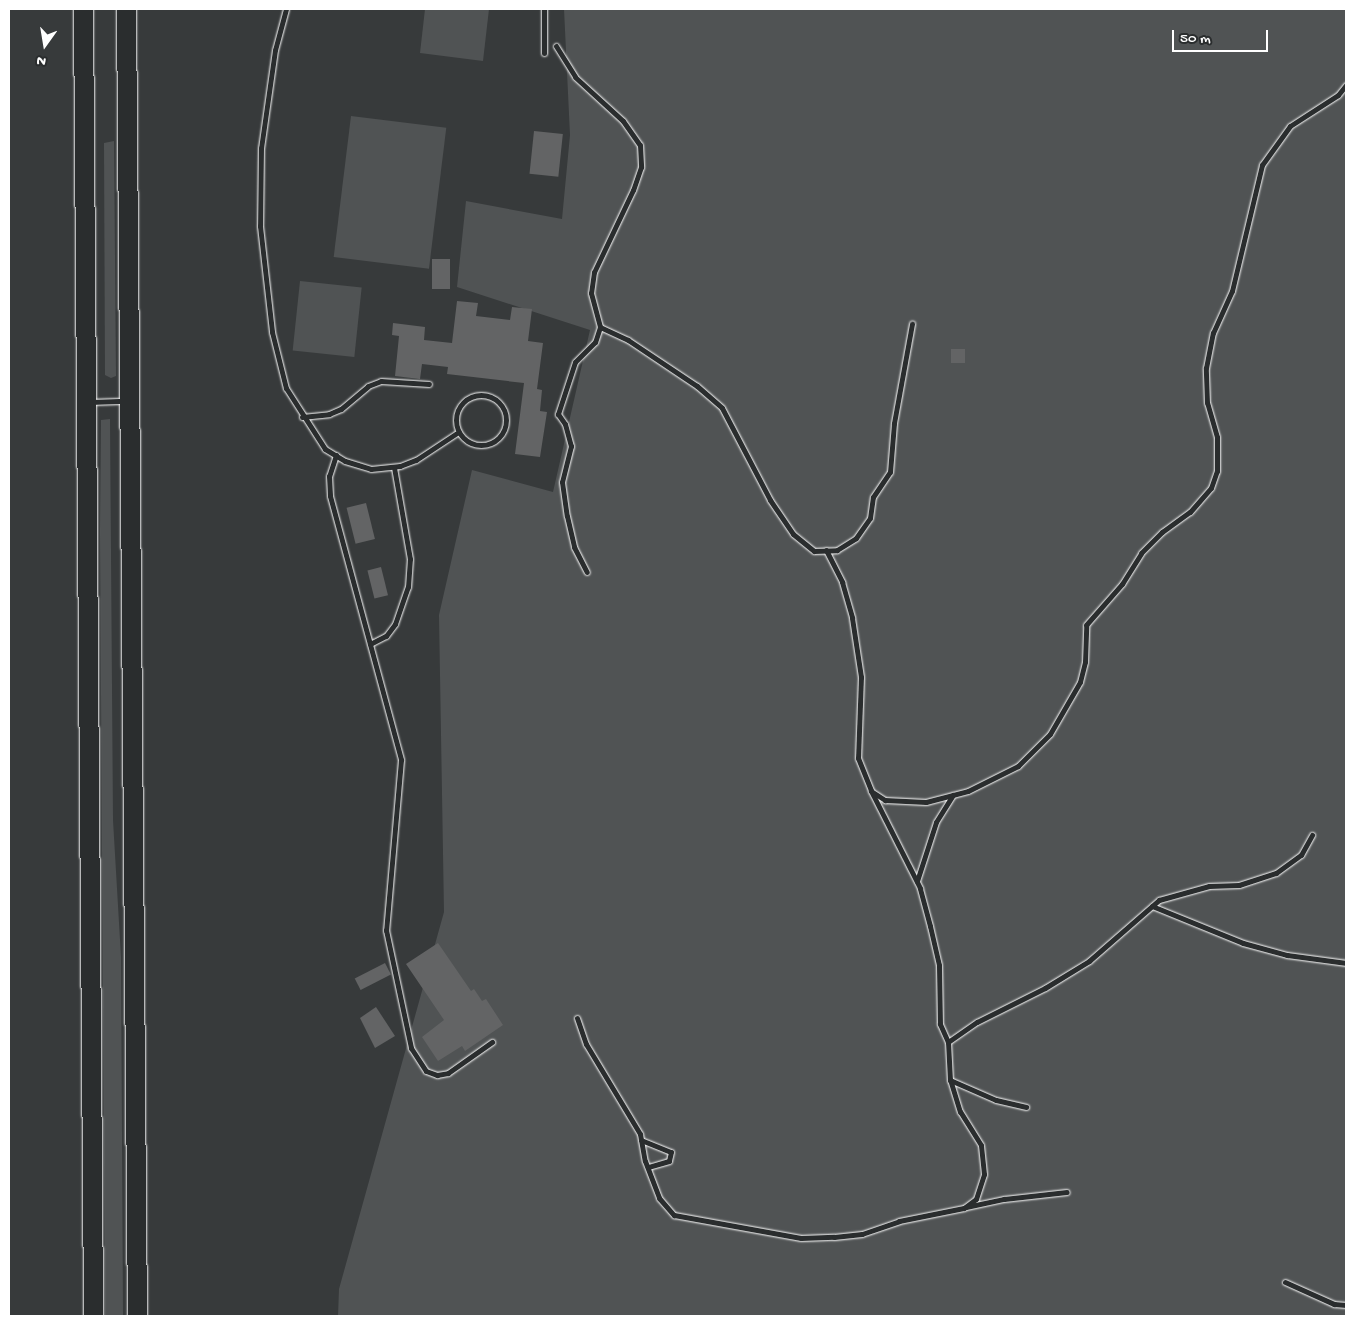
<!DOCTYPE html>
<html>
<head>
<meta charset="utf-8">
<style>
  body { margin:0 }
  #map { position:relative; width:1355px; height:1325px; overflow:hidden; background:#373a3b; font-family:"Gochi Hand",sans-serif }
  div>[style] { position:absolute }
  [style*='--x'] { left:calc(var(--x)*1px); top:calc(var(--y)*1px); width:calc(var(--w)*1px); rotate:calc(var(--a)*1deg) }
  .green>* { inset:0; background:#505354; transform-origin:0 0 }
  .building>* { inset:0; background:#636465; transform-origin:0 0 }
  .roads { filter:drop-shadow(0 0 1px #fff) drop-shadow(0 0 1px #fff) }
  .lane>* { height:5px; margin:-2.5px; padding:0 2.5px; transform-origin:2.5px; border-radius:2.5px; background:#2a2d2e }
  .lane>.ring { margin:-2.5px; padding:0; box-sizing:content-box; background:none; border:5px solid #2a2d2e; border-radius:50% }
  .highway>* { height:19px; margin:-9.5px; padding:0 9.5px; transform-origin:9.5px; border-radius:9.5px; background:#2a2d2e }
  span { translate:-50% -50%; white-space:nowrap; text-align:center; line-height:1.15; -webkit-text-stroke:4px #2a2d2e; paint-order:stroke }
  .frame { position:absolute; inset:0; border:10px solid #fff; pointer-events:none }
  .north { position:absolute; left:20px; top:20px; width:50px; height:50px; -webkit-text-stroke:4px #2a2d2e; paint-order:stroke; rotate:193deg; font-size:14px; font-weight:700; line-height:20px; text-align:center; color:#fff }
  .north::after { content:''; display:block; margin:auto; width:18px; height:22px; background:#fff; clip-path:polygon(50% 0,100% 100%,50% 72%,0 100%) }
  .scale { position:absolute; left:1172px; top:30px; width:96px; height:22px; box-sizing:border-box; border:2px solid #fff; border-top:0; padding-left:6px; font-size:15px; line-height:18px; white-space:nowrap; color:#fff; -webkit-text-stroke:4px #2a2d2e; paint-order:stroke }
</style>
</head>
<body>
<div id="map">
  <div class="green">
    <div style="clip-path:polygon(425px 9px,489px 9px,483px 61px,420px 53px)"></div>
    <div style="clip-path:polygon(564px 9px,1346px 9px,1346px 1316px,338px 1316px,339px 1289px,444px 912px,439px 615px,472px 470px,553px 492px,590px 330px,457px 287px,466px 201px,562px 219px,570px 135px)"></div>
    <div style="left:351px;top:116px;width:96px;height:142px;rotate:7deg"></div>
    <div style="clip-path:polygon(114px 141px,116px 376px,111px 378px,105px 375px,104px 143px)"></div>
    <div style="left:300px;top:281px;width:62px;height:70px;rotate:6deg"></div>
    <div style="clip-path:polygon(110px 419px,113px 820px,121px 957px,123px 1316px,105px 1316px,100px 532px,101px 420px)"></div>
  </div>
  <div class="building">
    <div style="left:534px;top:131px;width:29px;height:43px;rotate:6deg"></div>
    <div style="left:432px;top:259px;width:18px;height:30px"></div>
    <div style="clip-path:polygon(457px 301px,478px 303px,476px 316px,510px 320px,512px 307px,532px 309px,528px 341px,543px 343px,537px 389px,542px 390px,540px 411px,547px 412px,540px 457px,515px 454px,524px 383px,447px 374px,448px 367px,422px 364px,420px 379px,395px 376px,399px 336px,392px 335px,393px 323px,425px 327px,424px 340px,452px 343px)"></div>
    <div style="left:965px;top:349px;width:14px;height:14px;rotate:90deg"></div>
    <div style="left:366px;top:503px;width:37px;height:20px;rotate:76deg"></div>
    <div style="left:381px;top:567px;width:29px;height:14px;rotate:76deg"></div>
    <div style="clip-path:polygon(438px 943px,471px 991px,474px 989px,482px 1001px,486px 999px,503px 1025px,465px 1051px,462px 1046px,438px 1061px,422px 1037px,444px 1020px,406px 964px)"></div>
    <div style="left:385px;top:963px;width:13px;height:34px;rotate:63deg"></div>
    <div style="clip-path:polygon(376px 1007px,395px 1036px,375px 1048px,360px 1018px)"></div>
  </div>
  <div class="roads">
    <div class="lane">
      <div style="--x:286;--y:9;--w:42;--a:105"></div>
      <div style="--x:275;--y:50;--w:99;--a:98.1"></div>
      <div style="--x:261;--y:148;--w:78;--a:90.7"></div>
      <div style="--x:260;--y:226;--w:107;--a:83.5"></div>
      <div style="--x:272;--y:332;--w:58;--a:76"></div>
      <div style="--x:286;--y:388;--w:72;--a:57.4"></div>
      <div style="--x:325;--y:449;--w:23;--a:31"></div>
      <div style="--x:345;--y:461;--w:27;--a:17"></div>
      <div style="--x:371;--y:469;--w:29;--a:-6"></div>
      <div style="--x:400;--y:466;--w:17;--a:-21"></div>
      <div style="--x:416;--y:460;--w:49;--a:-33.4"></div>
      <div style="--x:556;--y:46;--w:36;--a:58"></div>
      <div style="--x:575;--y:77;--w:65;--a:42.5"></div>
      <div style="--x:623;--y:121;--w:29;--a:55"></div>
      <div style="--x:640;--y:145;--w:22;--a:87"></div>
      <div style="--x:641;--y:167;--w:24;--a:109"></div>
      <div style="--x:633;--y:190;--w:91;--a:115.4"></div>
      <div style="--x:594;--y:272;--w:21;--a:98"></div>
      <div style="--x:591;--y:293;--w:35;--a:75"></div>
      <div style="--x:600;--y:327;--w:16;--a:108"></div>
      <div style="--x:595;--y:342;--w:28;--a:135"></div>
      <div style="--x:575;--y:362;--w:55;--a:108.1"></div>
      <div style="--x:558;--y:414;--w:12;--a:55"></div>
      <div style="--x:565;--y:424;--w:23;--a:75"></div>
      <div style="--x:571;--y:446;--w:37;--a:104"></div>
      <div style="--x:562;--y:482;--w:34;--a:82"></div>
      <div style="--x:567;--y:516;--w:32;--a:77"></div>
      <div style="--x:574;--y:547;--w:28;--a:63"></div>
      <div style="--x:544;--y:53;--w:44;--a:-90"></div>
      <div style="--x:600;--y:327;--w:31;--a:25"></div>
      <div style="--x:628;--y:340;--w:83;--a:33.7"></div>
      <div style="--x:697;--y:386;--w:33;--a:41"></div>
      <div style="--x:722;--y:408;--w:104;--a:62.4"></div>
      <div style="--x:770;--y:500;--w:41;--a:55.9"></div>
      <div style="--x:793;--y:534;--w:27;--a:39"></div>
      <div style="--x:814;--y:551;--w:23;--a:-2"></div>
      <div style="--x:837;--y:550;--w:22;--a:-32"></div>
      <div style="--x:856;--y:538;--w:24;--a:-55"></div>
      <div style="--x:870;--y:518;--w:21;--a:-82"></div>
      <div style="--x:873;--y:497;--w:30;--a:-56"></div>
      <div style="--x:890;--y:472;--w:49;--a:-85.3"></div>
      <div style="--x:894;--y:423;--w:101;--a:-79.7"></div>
      <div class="ring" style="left:456px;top:395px;width:45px;height:45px"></div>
      <div style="--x:90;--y:402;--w:36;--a:-2"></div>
      <div style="--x:302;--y:417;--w:27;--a:-6"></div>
      <div style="--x:329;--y:414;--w:13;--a:-23"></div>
      <div style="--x:341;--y:409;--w:35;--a:-40"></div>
      <div style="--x:368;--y:386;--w:14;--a:-21"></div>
      <div style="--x:381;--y:381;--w:48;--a:3.6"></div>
      <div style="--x:336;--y:455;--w:22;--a:108"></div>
      <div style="--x:329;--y:476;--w:20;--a:87"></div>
      <div style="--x:330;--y:496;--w:273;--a:74.9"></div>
      <div style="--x:401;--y:760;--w:171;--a:95"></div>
      <div style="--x:386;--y:930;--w:121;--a:78"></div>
      <div style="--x:411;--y:1048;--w:27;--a:57"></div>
      <div style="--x:426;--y:1071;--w:12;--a:20"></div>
      <div style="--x:437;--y:1075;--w:11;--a:-10"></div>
      <div style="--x:448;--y:1073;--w:54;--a:-35.2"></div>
      <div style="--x:826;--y:550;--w:36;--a:63"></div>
      <div style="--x:842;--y:582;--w:37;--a:74"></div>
      <div style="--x:852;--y:618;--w:60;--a:81.3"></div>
      <div style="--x:861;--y:677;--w:81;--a:92.1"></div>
      <div style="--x:858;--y:758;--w:35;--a:68"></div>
      <div style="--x:871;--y:791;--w:17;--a:33"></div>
      <div style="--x:885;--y:800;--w:41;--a:2.8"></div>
      <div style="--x:926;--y:802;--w:43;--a:-14.7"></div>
      <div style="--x:968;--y:791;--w:56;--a:-26.6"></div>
      <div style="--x:1018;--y:766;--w:45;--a:-45"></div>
      <div style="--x:1050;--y:734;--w:60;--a:-60"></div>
      <div style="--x:1080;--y:682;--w:21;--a:-76"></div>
      <div style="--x:1085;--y:662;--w:37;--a:-88"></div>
      <div style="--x:1086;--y:625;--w:55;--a:-48.7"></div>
      <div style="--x:1122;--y:584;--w:36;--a:-58"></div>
      <div style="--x:1141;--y:553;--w:30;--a:-45"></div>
      <div style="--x:1162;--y:532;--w:34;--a:-36"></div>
      <div style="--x:1190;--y:512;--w:32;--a:-49"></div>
      <div style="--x:1211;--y:488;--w:18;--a:-71"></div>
      <div style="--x:1217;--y:471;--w:34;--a:-90"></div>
      <div style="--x:1217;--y:437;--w:35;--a:-106"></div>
      <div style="--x:1207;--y:403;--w:35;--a:-92"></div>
      <div style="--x:1206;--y:368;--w:36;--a:-79"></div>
      <div style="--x:1213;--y:333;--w:46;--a:-65.7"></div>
      <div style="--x:1232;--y:291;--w:130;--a:-76.6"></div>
      <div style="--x:1262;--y:165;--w:48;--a:-54.3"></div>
      <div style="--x:1290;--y:126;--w:57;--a:-32.9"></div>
      <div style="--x:1338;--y:95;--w:13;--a:-51"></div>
      <div style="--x:370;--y:644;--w:18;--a:-27"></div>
      <div style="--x:386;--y:636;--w:15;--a:-53"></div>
      <div style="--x:395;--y:624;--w:39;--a:-71"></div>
      <div style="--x:408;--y:587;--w:28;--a:-86"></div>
      <div style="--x:410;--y:559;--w:93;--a:-99.9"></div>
      <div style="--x:917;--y:881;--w:62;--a:-72.1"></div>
      <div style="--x:936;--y:822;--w:32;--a:-58"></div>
      <div style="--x:1152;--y:906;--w:98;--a:22.1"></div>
      <div style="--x:1243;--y:943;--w:46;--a:15.3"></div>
      <div style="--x:1287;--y:955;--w:60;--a:7.7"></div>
      <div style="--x:577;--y:1018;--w:28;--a:71"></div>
      <div style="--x:586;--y:1044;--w:105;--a:59"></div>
      <div style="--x:640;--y:1134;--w:27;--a:80"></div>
      <div style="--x:645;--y:1161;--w:40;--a:69"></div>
      <div style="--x:659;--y:1198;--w:23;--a:49"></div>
      <div style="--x:674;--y:1215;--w:129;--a:10.3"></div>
      <div style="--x:801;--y:1238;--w:33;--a:-2"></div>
      <div style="--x:834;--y:1237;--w:28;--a:-6"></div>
      <div style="--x:862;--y:1234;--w:39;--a:-19"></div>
      <div style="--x:899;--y:1221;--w:66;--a:-11.3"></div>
      <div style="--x:964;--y:1208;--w:15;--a:-37"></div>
      <div style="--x:976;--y:1199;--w:26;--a:-72"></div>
      <div style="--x:984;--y:1174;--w:29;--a:-96"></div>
      <div style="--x:981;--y:1145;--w:39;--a:-122"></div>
      <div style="--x:960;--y:1112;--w:34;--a:-107"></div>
      <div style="--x:950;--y:1080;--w:38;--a:-93"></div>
      <div style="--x:948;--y:1042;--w:20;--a:-114"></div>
      <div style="--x:940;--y:1024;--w:59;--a:-91"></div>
      <div style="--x:939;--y:965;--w:40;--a:-103"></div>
      <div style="--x:930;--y:926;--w:39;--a:-105"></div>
      <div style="--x:920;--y:888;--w:109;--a:-116.8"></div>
      <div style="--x:948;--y:1042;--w:35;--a:-35"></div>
      <div style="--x:977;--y:1022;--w:76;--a:-26.6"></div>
      <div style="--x:1045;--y:988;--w:52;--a:-31.5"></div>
      <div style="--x:1089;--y:961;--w:93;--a:-41.1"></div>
      <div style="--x:1159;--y:900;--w:52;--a:-15.6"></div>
      <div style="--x:1209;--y:886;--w:30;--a:-2"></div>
      <div style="--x:1239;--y:885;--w:39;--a:-18"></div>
      <div style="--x:1276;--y:873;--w:31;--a:-36"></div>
      <div style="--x:1301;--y:855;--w:23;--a:-61"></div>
      <div style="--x:950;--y:1080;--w:50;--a:23.5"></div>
      <div style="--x:996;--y:1100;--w:31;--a:13"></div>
      <div style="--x:641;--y:1140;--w:32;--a:22"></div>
      <div style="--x:671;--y:1152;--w:9;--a:103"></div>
      <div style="--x:669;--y:1161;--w:22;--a:164"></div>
      <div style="--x:966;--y:1207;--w:39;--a:-12"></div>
      <div style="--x:1004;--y:1199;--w:63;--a:-6.3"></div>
      <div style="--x:1285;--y:1282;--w:54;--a:24.2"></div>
      <div style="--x:1334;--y:1304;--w:12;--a:5"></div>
    </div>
    <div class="highway">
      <div style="--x:83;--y:9;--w:1307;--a:89.56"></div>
      <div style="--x:126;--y:9;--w:1307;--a:89.52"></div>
    </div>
  </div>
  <div class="frame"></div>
  <div class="north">N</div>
  <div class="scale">50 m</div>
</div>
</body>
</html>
